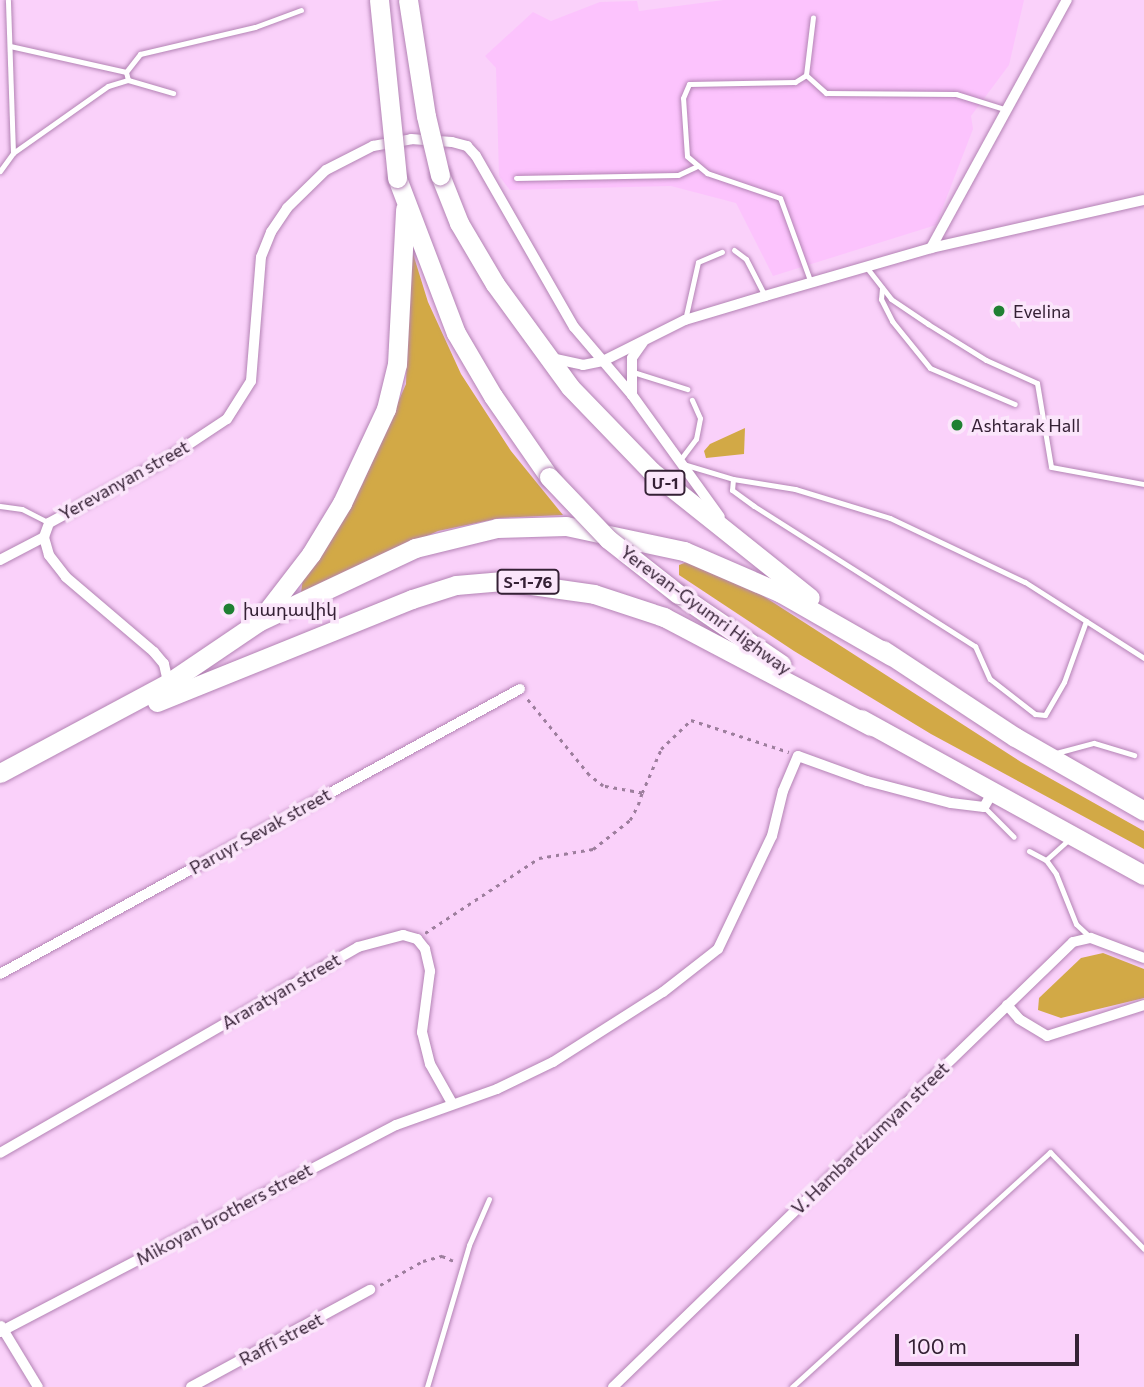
<!DOCTYPE html>
<html>
<head>
<meta charset="utf-8">
<style>
  body { margin:0 }
  #map { position:relative; width:1144px; height:1387px; overflow:hidden; background:#fad1fa; font-family:Commissioner,"Noto Sans Armenian",sans-serif }
  div>[style] { position:absolute }
  [style*='--x'] { left:calc(var(--x)*1px); top:calc(var(--y)*1px); width:calc(var(--w)*1px); rotate:calc(var(--a)*1deg) }
  .built>* { inset:0; background:#fcc3fd }
  .green>* { inset:0; background:#d2a946 }
  .path>* { height:2.5px; margin-top:-1.25px; transform-origin:0; background:repeating-linear-gradient(90deg,#9d7e9d 0 3.5px,transparent 0 8.5px) }
  .roads { filter:drop-shadow(0 0 2px #b383b4) drop-shadow(0 0 2px #b383b4) }
  .lane>* { height:5px; margin:-2.5px; padding:0 2.5px; transform-origin:2.5px; border-radius:2.5px; background:#fff }
  .street>* { height:10px; margin:-5px; padding:0 5px; transform-origin:5px; border-radius:5px; background:#fff }
  .highway>* { height:19px; margin:-9.5px; padding:0 9.5px; transform-origin:9.5px; border-radius:9.5px; background:#fff }
  .bridges { filter:drop-shadow(0 0 2px #b383b4) drop-shadow(0 0 2px #b383b4) }
  .highway-bridge>* { height:19px; margin:-9.5px; padding:0 9.5px; transform-origin:9.5px; border-radius:9.5px; background:#fff }
  .dots>* { width:19px; height:19px; translate:-50% -50%; box-sizing:border-box; border:4px solid #fbe6fb; border-radius:50% }
  span { translate:-50% -50%; white-space:nowrap; text-align:center; line-height:1.15; -webkit-text-stroke:7px #fbe6fb; paint-order:stroke }
  .shield-label span { padding:2px 5px; background:#fbe6fb; border:2px solid; border-radius:5px; -webkit-text-stroke-width:0 }
  .shield-label { font-size:16px; color:#352135; font-weight:700 }
  .poi-label { font-size:18px; color:#352135 }
  .left { translate:0 -50%; text-align:left }
  .street-label { font-size:18px; color:#352135 }
  .scale { position:absolute; left:895px; top:1334px; width:184px; height:32px; box-sizing:border-box; border:4px solid #352135; border-top:0; padding-left:9px; font-size:21px; line-height:24px; white-space:nowrap; color:#352135; -webkit-text-stroke:5px #fbe6fb; paint-order:stroke }
</style>
</head>
<body>
<div id="map">
  <div class="built">
    <div style="clip-path:polygon(724px 0,1024px 0,1009px 65px,971px 116px,973px 129px,936px 225px,773px 276px,736px 203px,671px 186px,510px 190px,499px 176px,496px 68px,485px 56px,533px 12px,551px 21px,600px 2px,637px 1px,639px 11px)"></div>
  </div>
  <div class="green">
    <div style="clip-path:polygon(410px 244px,428px 302px,461px 374px,511px 451px,563px 515px,500px 518px,438px 531px,301px 593px,303px 578px,362px 485px,406px 384px)"></div>
    <div style="clip-path:polygon(745px 428px,744px 454px,706px 458px,704px 451px,710px 444px)"></div>
    <div style="clip-path:polygon(687px 562px,743px 583px,1021px 762px,1144px 831px,1144px 849px,931px 734px,794px 651px,679px 575px,679px 565px)"></div>
    <div style="clip-path:polygon(1103px 953px,1144px 969px,1144px 998px,1061px 1018px,1038px 1010px,1039px 998px,1081px 958px)"></div>
  </div>
  <div class="path">
    <div style="--x:642;--y:793;--w:48;--a:-66.6"></div>
    <div style="--x:661;--y:749;--w:42;--a:-44"></div>
    <div style="--x:691;--y:720;--w:103;--a:18.1"></div>
    <div style="--x:425;--y:933;--w:136;--a:-33.3"></div>
    <div style="--x:539;--y:858;--w:55;--a:-9.5"></div>
    <div style="--x:593;--y:849;--w:47;--a:-38.1"></div>
    <div style="--x:630;--y:820;--w:17;--a:-62"></div>
    <div style="--x:638;--y:805;--w:13;--a:-72"></div>
    <div style="--x:642;--y:793;--w:40;--a:-170"></div>
    <div style="--x:603;--y:786;--w:18;--a:-142"></div>
    <div style="--x:589;--y:775;--w:98;--a:-129.2"></div>
    <div style="--x:380;--y:1285;--w:49;--a:-29.2"></div>
    <div style="--x:423;--y:1261;--w:20;--a:-15"></div>
    <div style="--x:442;--y:1256;--w:15;--a:23"></div>
  </div>
  <div class="roads">
    <div class="lane">
      <div style="--x:10;--y:46;--w:119;--a:12.6"></div>
      <div style="--x:806;--y:75;--w:27;--a:42"></div>
      <div style="--x:826;--y:93;--w:130;--a:0.4"></div>
      <div style="--x:956;--y:94;--w:50;--a:17.4"></div>
      <div style="--x:128;--y:80;--w:8;--a:-104"></div>
      <div style="--x:126;--y:72;--w:23;--a:-52"></div>
      <div style="--x:140;--y:54;--w:118;--a:-13.2"></div>
      <div style="--x:255;--y:27;--w:49;--a:-20.3"></div>
      <div style="--x:13;--y:153;--w:116;--a:-35.2"></div>
      <div style="--x:108;--y:86;--w:21;--a:-17"></div>
      <div style="--x:128;--y:80;--w:47;--a:16.1"></div>
      <div style="--x:0;--y:171;--w:22;--a:-54"></div>
      <div style="--x:13;--y:153;--w:153;--a:-91.9"></div>
      <div style="--x:516;--y:178;--w:162;--a:-1.1"></div>
      <div style="--x:678;--y:175;--w:19;--a:-25"></div>
      <div style="--x:734;--y:250;--w:15;--a:37"></div>
      <div style="--x:746;--y:259;--w:42;--a:62.8"></div>
      <div style="--x:867;--y:268;--w:39;--a:52"></div>
      <div style="--x:891;--y:299;--w:45;--a:34"></div>
      <div style="--x:928;--y:324;--w:68;--a:31.8"></div>
      <div style="--x:986;--y:360;--w:56;--a:24.3"></div>
      <div style="--x:1037;--y:383;--w:85;--a:80.5"></div>
      <div style="--x:1051;--y:467;--w:95;--a:10.4"></div>
      <div style="--x:811;--y:283;--w:90;--a:-110"></div>
      <div style="--x:780;--y:198;--w:77;--a:-161.1"></div>
      <div style="--x:707;--y:173;--w:26;--a:-140"></div>
      <div style="--x:687;--y:156;--w:58;--a:-93.9"></div>
      <div style="--x:683;--y:98;--w:15;--a:-67"></div>
      <div style="--x:689;--y:84;--w:106;--a:-1.1"></div>
      <div style="--x:795;--y:82;--w:13;--a:-32"></div>
      <div style="--x:806;--y:75;--w:58;--a:-83.1"></div>
      <div style="--x:882;--y:288;--w:11;--a:95"></div>
      <div style="--x:881;--y:299;--w:25;--a:63"></div>
      <div style="--x:892;--y:321;--w:60;--a:51"></div>
      <div style="--x:930;--y:368;--w:92;--a:23"></div>
      <div style="--x:685;--y:320;--w:59;--a:-77.4"></div>
      <div style="--x:698;--y:262;--w:26;--a:-23"></div>
      <div style="--x:633;--y:372;--w:57;--a:17.5"></div>
      <div style="--x:680;--y:460;--w:26;--a:-53"></div>
      <div style="--x:696;--y:439;--w:21;--a:-79"></div>
      <div style="--x:700;--y:418;--w:20;--a:-114"></div>
      <div style="--x:683;--y:464;--w:52;--a:16.7"></div>
      <div style="--x:733;--y:479;--w:63;--a:9.2"></div>
      <div style="--x:795;--y:489;--w:99;--a:17"></div>
      <div style="--x:890;--y:518;--w:149;--a:25.4"></div>
      <div style="--x:1025;--y:582;--w:141;--a:32.6"></div>
      <div style="--x:733;--y:479;--w:11;--a:95"></div>
      <div style="--x:732;--y:490;--w:27;--a:36"></div>
      <div style="--x:754;--y:506;--w:262;--a:32.4"></div>
      <div style="--x:975;--y:646;--w:36;--a:66"></div>
      <div style="--x:990;--y:679;--w:57;--a:37.9"></div>
      <div style="--x:1035;--y:714;--w:10;--a:6"></div>
      <div style="--x:1045;--y:715;--w:38;--a:-60"></div>
      <div style="--x:1064;--y:682;--w:65;--a:-70.2"></div>
      <div style="--x:0;--y:506;--w:22;--a:8"></div>
      <div style="--x:22;--y:509;--w:30;--a:27"></div>
      <div style="--x:1056;--y:753;--w:39;--a:-15"></div>
      <div style="--x:1094;--y:743;--w:42;--a:16.7"></div>
      <div style="--x:984;--y:807;--w:42;--a:45"></div>
      <div style="--x:1029;--y:851;--w:19;--a:28"></div>
      <div style="--x:1046;--y:860;--w:17;--a:54"></div>
      <div style="--x:1056;--y:874;--w:54;--a:68.2"></div>
      <div style="--x:1076;--y:924;--w:21;--a:43"></div>
      <div style="--x:1046;--y:860;--w:31;--a:-42"></div>
      <div style="--x:427;--y:1387;--w:148;--a:-73.5"></div>
      <div style="--x:469;--y:1245;--w:50;--a:-66.5"></div>
      <div style="--x:792;--y:1387;--w:349;--a:-42.3"></div>
      <div style="--x:1050;--y:1152;--w:135;--a:45.9"></div>
    </div>
    <div class="street">
      <div style="--x:931;--y:248;--w:283;--a:-61.3"></div>
      <div style="--x:551;--y:358;--w:33;--a:12"></div>
      <div style="--x:583;--y:365;--w:20;--a:-11"></div>
      <div style="--x:603;--y:361;--w:92;--a:-26.6"></div>
      <div style="--x:685;--y:320;--w:84;--a:-16.7"></div>
      <div style="--x:765;--y:296;--w:173;--a:-16.1"></div>
      <div style="--x:931;--y:248;--w:218;--a:-12.7"></div>
      <div style="--x:632;--y:395;--w:37;--a:-90"></div>
      <div style="--x:632;--y:358;--w:19;--a:-55"></div>
      <div style="--x:0;--y:560;--w:50;--a:-27.6"></div>
      <div style="--x:169;--y:686;--w:23;--a:-103"></div>
      <div style="--x:164;--y:664;--w:16;--a:-130"></div>
      <div style="--x:154;--y:652;--w:116;--a:-139.6"></div>
      <div style="--x:66;--y:577;--w:28;--a:-128"></div>
      <div style="--x:49;--y:555;--w:19;--a:-106"></div>
      <div style="--x:44;--y:537;--w:15;--a:-70"></div>
      <div style="--x:49;--y:523;--w:132;--a:-28.5"></div>
      <div style="--x:165;--y:460;--w:74;--a:-33.5"></div>
      <div style="--x:227;--y:419;--w:45;--a:-57.7"></div>
      <div style="--x:251;--y:381;--w:124;--a:-85.4"></div>
      <div style="--x:261;--y:257;--w:27;--a:-68"></div>
      <div style="--x:271;--y:232;--w:29;--a:-56"></div>
      <div style="--x:287;--y:208;--w:54;--a:-44.3"></div>
      <div style="--x:326;--y:170;--w:53;--a:-27.1"></div>
      <div style="--x:373;--y:146;--w:39;--a:-10"></div>
      <div style="--x:411;--y:139;--w:41;--a:4.2"></div>
      <div style="--x:452;--y:142;--w:16;--a:15"></div>
      <div style="--x:467;--y:146;--w:13;--a:48"></div>
      <div style="--x:476;--y:156;--w:197;--a:60.2"></div>
      <div style="--x:574;--y:327;--w:89;--a:49.5"></div>
      <div style="--x:632;--y:395;--w:150;--a:54.2"></div>
      <div style="--x:0;--y:974;--w:593;--a:-28.73"></div>
      <div style="--x:1007;--y:1005;--w:18;--a:49"></div>
      <div style="--x:1019;--y:1019;--w:33;--a:31"></div>
      <div style="--x:1047;--y:1036;--w:102;--a:-17.7"></div>
      <div style="--x:0;--y:1153;--w:413;--a:-29.9"></div>
      <div style="--x:358;--y:947;--w:47;--a:-14.9"></div>
      <div style="--x:403;--y:935;--w:15;--a:16"></div>
      <div style="--x:417;--y:939;--w:13;--a:51"></div>
      <div style="--x:425;--y:949;--w:23;--a:77"></div>
      <div style="--x:430;--y:971;--w:62;--a:97.5"></div>
      <div style="--x:422;--y:1032;--w:33;--a:76"></div>
      <div style="--x:430;--y:1064;--w:45;--a:60.6"></div>
      <div style="--x:1;--y:1326;--w:71;--a:58.8"></div>
      <div style="--x:0;--y:1332;--w:447;--a:-27.6"></div>
      <div style="--x:396;--y:1125;--w:107;--a:-19.6"></div>
      <div style="--x:497;--y:1089;--w:62;--a:-25.7"></div>
      <div style="--x:553;--y:1062;--w:130;--a:-32.5"></div>
      <div style="--x:663;--y:992;--w:70;--a:-38"></div>
      <div style="--x:718;--y:949;--w:125;--a:-64.5"></div>
      <div style="--x:772;--y:836;--w:46;--a:-76.3"></div>
      <div style="--x:783;--y:791;--w:38;--a:-67"></div>
      <div style="--x:798;--y:756;--w:73;--a:19.9"></div>
      <div style="--x:867;--y:781;--w:87;--a:14.7"></div>
      <div style="--x:951;--y:803;--w:33;--a:7"></div>
      <div style="--x:984;--y:807;--w:16;--a:-60"></div>
      <div style="--x:191;--y:1387;--w:204;--a:-28.5"></div>
      <div style="--x:613;--y:1387;--w:640;--a:-44.05"></div>
      <div style="--x:1073;--y:942;--w:18;--a:-13"></div>
      <div style="--x:1091;--y:938;--w:57;--a:20.7"></div>
    </div>
    <div class="highway">
      <div style="--x:440;--y:175;--w:52;--a:68.4"></div>
      <div style="--x:459;--y:223;--w:71;--a:59.5"></div>
      <div style="--x:495;--y:284;--w:127;--a:53.9"></div>
      <div style="--x:570;--y:387;--w:117;--a:46"></div>
      <div style="--x:651;--y:471;--w:203;--a:38.6"></div>
      <div style="--x:397;--y:178;--w:166;--a:69.2"></div>
      <div style="--x:456;--y:333;--w:73;--a:59.6"></div>
      <div style="--x:493;--y:396;--w:98;--a:55.3"></div>
      <div style="--x:678;--y:594;--w:125;--a:34.2"></div>
      <div style="--x:261;--y:619;--w:82;--a:-52.4"></div>
      <div style="--x:311;--y:554;--w:60;--a:-58.7"></div>
      <div style="--x:342;--y:503;--w:104;--a:-64.9"></div>
      <div style="--x:386;--y:409;--w:46;--a:-76.3"></div>
      <div style="--x:397;--y:364;--w:155;--a:-87"></div>
      <div style="--x:883;--y:650;--w:158;--a:33.4"></div>
      <div style="--x:1015;--y:737;--w:149;--a:29.8"></div>
      <div style="--x:157;--y:702;--w:275;--a:-22"></div>
      <div style="--x:412;--y:599;--w:46;--a:-17.7"></div>
      <div style="--x:456;--y:585;--w:47;--a:-4.9"></div>
      <div style="--x:503;--y:581;--w:92;--a:8.1"></div>
      <div style="--x:594;--y:594;--w:74;--a:18.2"></div>
      <div style="--x:664;--y:617;--w:234;--a:27.8"></div>
      <div style="--x:861;--y:719;--w:323;--a:28.9"></div>
      <div style="--x:0;--y:773;--w:191;--a:-28.2"></div>
      <div style="--x:168;--y:683;--w:109;--a:-34.1"></div>
      <div style="--x:258;--y:622;--w:174;--a:-25.2"></div>
      <div style="--x:415;--y:548;--w:84;--a:-13.7"></div>
      <div style="--x:497;--y:528;--w:69;--a:-1.7"></div>
      <div style="--x:566;--y:526;--w:121;--a:12"></div>
      <div style="--x:684;--y:551;--w:106;--a:23.4"></div>
      <div style="--x:781;--y:593;--w:127;--a:29.8"></div>
    </div>
  </div>
  <div class="bridges">
    <div class="highway-bridge">
      <div style="--x:379;--y:0;--w:179;--a:84.2"></div>
      <div style="--x:408;--y:0;--w:117;--a:81.2"></div>
      <div style="--x:426;--y:116;--w:61;--a:76.7"></div>
      <div style="--x:549;--y:477;--w:86;--a:46.4"></div>
      <div style="--x:608;--y:539;--w:89;--a:38.2"></div>
    </div>
  </div>
  <div class="dots">
    <div style="left:999px;top:311px;background:#1f8032"></div>
    <div style="left:957px;top:425px;background:#1f8032"></div>
    <div style="left:229px;top:609px;background:#1f8032"></div>
  </div>
  <div class="shield-label">
    <span style="left:665px;top:483px">Մ-1</span>
    <span style="left:528px;top:582px">Տ-1-76</span>
  </div>
  <div class="poi-label">
    <span class="left" style="left:1013px;top:311px">Evelina</span>
    <span class="left" style="left:971px;top:425px">Ashtarak Hall</span>
    <span class="left" style="left:243px;top:609px">խադավիկ</span>
  </div>
  <div class="street-label">
    <span style="left:124px;top:480px;rotate:-29deg">Yerevanyan street</span>
    <span style="left:706px;top:610px;rotate:36deg">Yerevan-Gyumri Highway</span>
    <span style="left:260px;top:831px;rotate:-29deg">Paruyr Sevak street</span>
    <span style="left:281px;top:991px;rotate:-30deg">Araratyan street</span>
    <span style="left:870px;top:1138px;rotate:-44deg">V. Hambardzumyan street</span>
    <span style="left:224px;top:1214px;rotate:-28deg">Mikoyan brothers street</span>
    <span style="left:281px;top:1339px;rotate:-28deg">Raffi street</span>
  </div>
  <div class="scale">100 m</div>
</div>
</body>
</html>
